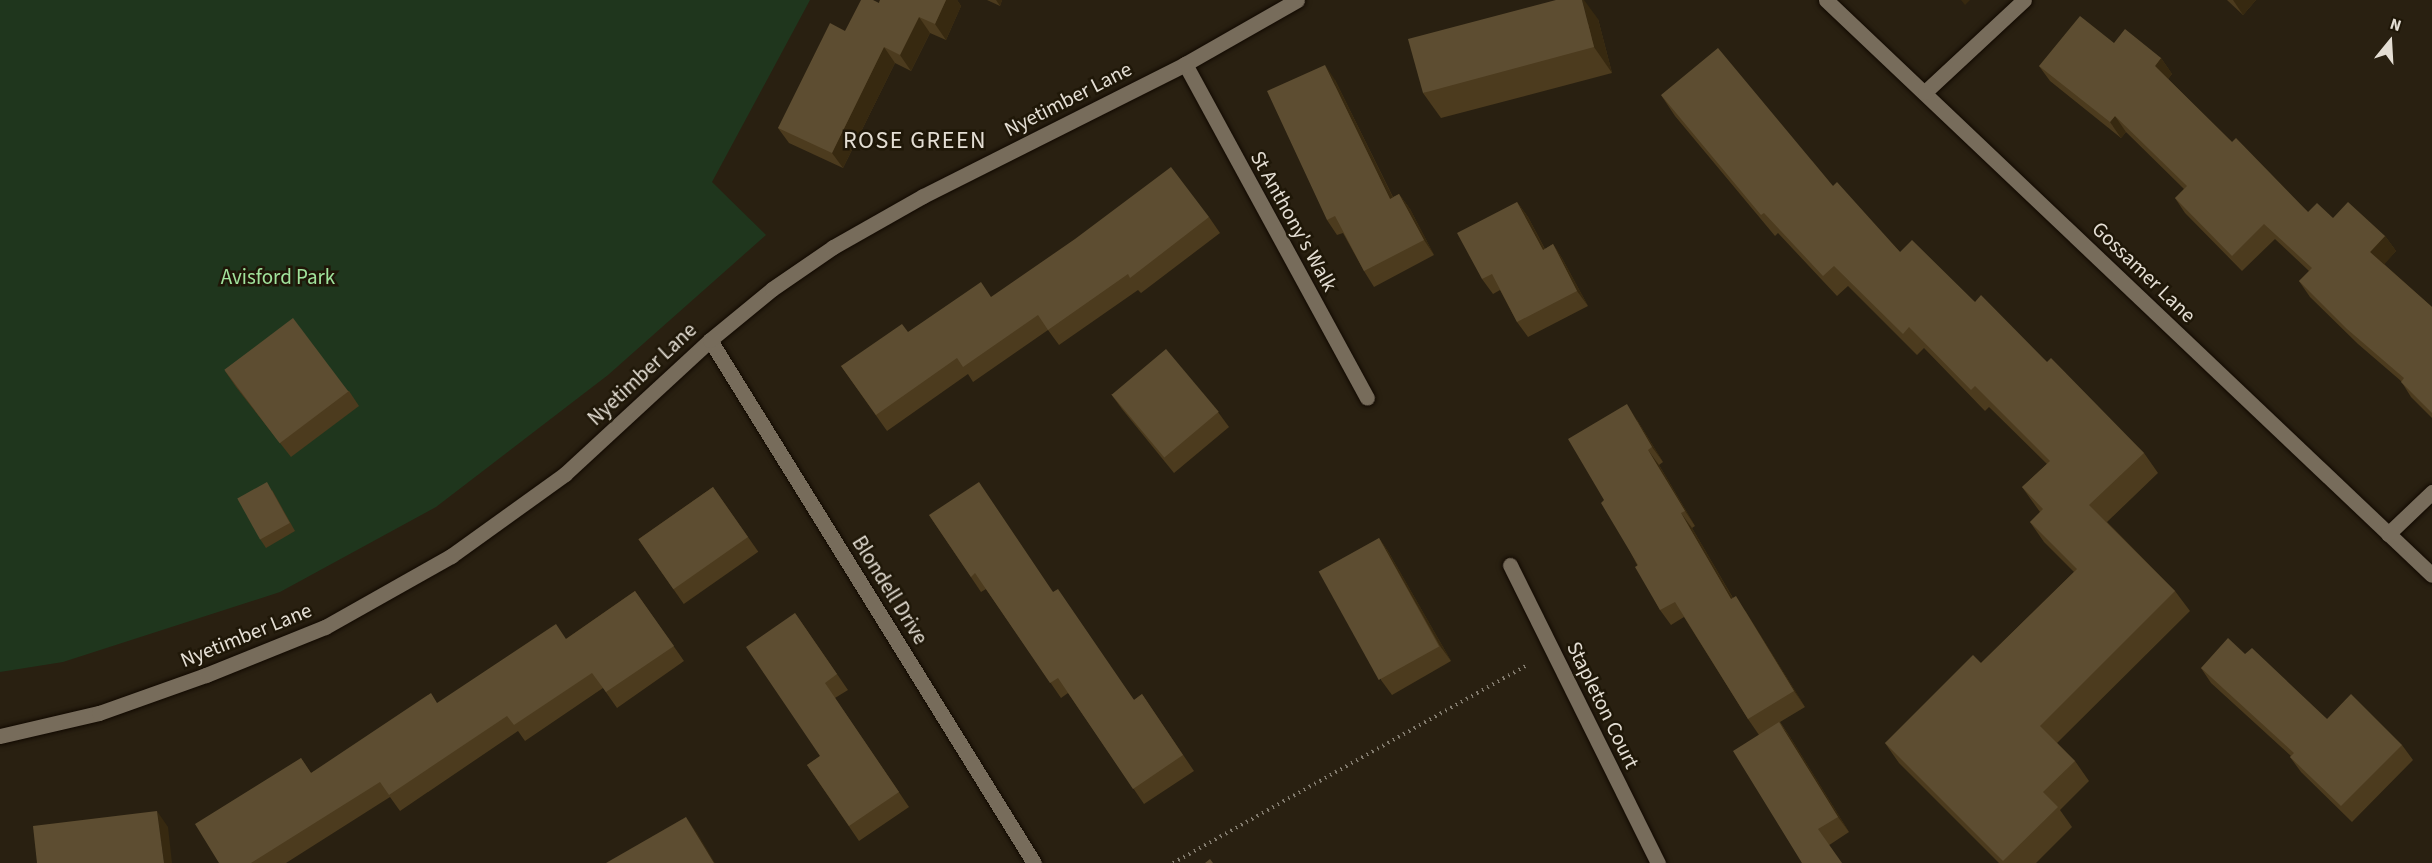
<!DOCTYPE html>
<html>
<head>
<meta charset="utf-8">
<style>
  body { margin:0 }
  #map { position:relative; width:2432px; height:863px; overflow:hidden; background:#292011; font-family:"Source Sans 3",sans-serif }
  div>[style] { position:absolute }
  [style*='--x'] { left:calc(var(--x)*1px); top:calc(var(--y)*1px); width:calc(var(--w)*1px); rotate:calc(var(--a)*1deg) }
  .green>* { inset:0; background:#1f361d }
  .path>* { height:4px; margin-top:-2px; transform-origin:0; background:repeating-linear-gradient(90deg,#837c6f 0 1.5px,transparent 0 6px) }
  .roads { filter:drop-shadow(0 0 2px #110900) drop-shadow(0 0 2px #110900) }
  .minor>* { height:15px; margin:-7.5px; padding:0 7.5px; transform-origin:7.5px; border-radius:7.5px; background:#776c5b }
  .wall>* { inset:0; background:#4c3b1e; transform-origin:0 0 }
  .shaded-wall>* { inset:0; background:#372910 }
  .building>* { inset:0; background:#5d4d31; transform-origin:0 0 }
  span { translate:-50% -50%; white-space:nowrap; text-align:center; line-height:1.15; -webkit-text-stroke:5px #1f1708; paint-order:stroke }
  .street-label { font-size:21px; color:#e4ded4 }
  .park-label { font-size:21px; color:#a1e39c }
  .quarter-label { font-size:24px; color:#e4ded4; letter-spacing:1.5px }
  .north { position:absolute; left:2360px; top:12px; width:60px; height:60px; -webkit-text-stroke:4px #1f1708; paint-order:stroke; rotate:18deg; font-size:16px; font-weight:700; line-height:24px; text-align:center; color:#e4ded4 }
  .north::after { content:''; display:block; margin:auto; width:21px; height:27px; background:#e4ded4; clip-path:polygon(50% 0,100% 100%,50% 72%,0 100%) }
</style>
</head>
<body>
<div id="map">
  <div class="green">
    <div style="clip-path:polygon(0 0,810px 0,712px 182px,766px 235px,608px 375px,436px 507px,280px 592px,63px 662px,0 672px)"></div>
  </div>
  <div class="path">
    <div style="--x:1173;--y:863;--w:404;--a:-29.2"></div>
  </div>
  <div class="roads">
    <div class="minor">
      <div style="--x:1826;--y:0;--w:835;--a:43.5"></div>
      <div style="--x:1185;--y:64;--w:380;--a:61.4"></div>
      <div style="--x:1925;--y:92;--w:135;--a:-42.9"></div>
      <div style="--x:710;--y:340;--w:615;--a:58.22"></div>
      <div style="--x:2388;--y:534;--w:61;--a:-43.7"></div>
      <div style="--x:1510;--y:565;--w:333;--a:63.6"></div>
      <div style="--x:0;--y:736;--w:102;--a:-13.1"></div>
      <div style="--x:99;--y:713;--w:114;--a:-19.6"></div>
      <div style="--x:206;--y:675;--w:128;--a:-22"></div>
      <div style="--x:325;--y:627;--w:145;--a:-29.4"></div>
      <div style="--x:451;--y:556;--w:140;--a:-35.7"></div>
      <div style="--x:565;--y:474;--w:197;--a:-42.7"></div>
      <div style="--x:710;--y:340;--w:80;--a:-39.4"></div>
      <div style="--x:772;--y:289;--w:74;--a:-34.5"></div>
      <div style="--x:833;--y:247;--w:103;--a:-29.5"></div>
      <div style="--x:923;--y:196;--w:293;--a:-26.7"></div>
      <div style="--x:1185;--y:64;--w:129;--a:-29.7"></div>
    </div>
  </div>
  <div class="wall">
    <div style="clip-path:polygon(880px 0,957px 0,961px 6px,946px 40px,930px 33px,911px 71px,895px 63px,843px 168px,789px 143px,778px 128px,845px 31px,879px 3px)"></div>
    <div style="clip-path:polygon(987px 0,1002px 0,1000px 6px)"></div>
    <div style="clip-path:polygon(2227px 0,2256px 0,2243px 15px)"></div>
    <div style="clip-path:polygon(1598px 19px,1612px 73px,1441px 118px,1423px 93px)"></div>
    <div style="clip-path:polygon(2114px 43px,2161px 58px,2172px 74px,2168px 79px,2232px 142px,2308px 212px,2333px 218px,2385px 236px,2396px 251px,2384px 264px,2432px 307px,2432px 418px,2411px 397px,2401px 381px,2358px 344px,2310px 297px,2299px 281px,2309px 271px,2275px 239px,2242px 271px,2185px 213px,2175px 198px,2184px 189px,2126px 132px,2121px 138px,2050px 81px,2039px 66px)"></div>
    <div style="clip-path:polygon(1335px 80px,1393px 197px,1399px 194px,1410px 209px,1434px 255px,1374px 287px,1364px 271px,1343px 233px,1337px 235px,1327px 220px)"></div>
    <div style="clip-path:polygon(1661px 95px,1833px 186px,1900px 252px,1975px 302px,2047px 362px,2144px 453px,2158px 473px,2107px 522px,2175px 591px,2190px 611px,2057px 743px,2075px 761px,2089px 781px,2060px 810px,2072px 827px,2036px 863px,1999px 863px,1899px 763px,1885px 743px,1981px 663px,2074px 572px,2044px 542px,2030px 522px,2040px 512px,2022px 487px,2047px 464px,1989px 407px,1985px 411px,1924px 348px,1917px 355px,1848px 286px,1837px 296px,1778px 233px,1775px 236px,1675px 116px)"></div>
    <div style="clip-path:polygon(1517px 202px,1528px 217px,1545px 249px,1553px 244px,1563px 260px,1588px 306px,1528px 337px,1517px 322px,1500px 290px,1493px 294px,1482px 279px)"></div>
    <div style="clip-path:polygon(1209px 217px,1220px 233px,1141px 293px,1138px 290px,1059px 345px,1048px 330px,973px 382px,968px 374px,887px 431px,841px 366px,908px 332px,991px 297px)"></div>
    <div style="clip-path:polygon(225px 371px,349px 391px,359px 406px,291px 457px,236px 387px)"></div>
    <div style="clip-path:polygon(1111px 394px,1218px 412px,1229px 427px,1174px 473px,1122px 409px)"></div>
    <div style="clip-path:polygon(1637px 420px,1663px 462px,1659px 465px,1695px 526px,1692px 528px,1733px 598px,1746px 612px,1805px 707px,1780px 722px,1790px 737px,1849px 832px,1802px 863px,1759px 735px,1748px 719px,1684px 617px,1671px 625px,1660px 610px,1604px 500px)"></div>
    <div style="left:713px;top:487px;width:79px;height:91px;rotate:55deg"></div>
    <div style="clip-path:polygon(272px 490px,295px 531px,266px 548px,260px 539px)"></div>
    <div style="clip-path:polygon(929px 515px,1053px 592px,1134px 700px,1142px 694px,1194px 771px,1144px 804px,1068px 693px,1061px 698px,986px 589px,981px 592px)"></div>
    <div style="clip-path:polygon(1379px 538px,1389px 553px,1451px 661px,1392px 695px,1381px 680px)"></div>
    <div style="clip-path:polygon(635px 591px,684px 661px,617px 708px,603px 688px,525px 741px,518px 731px,400px 811px,390px 797px,286px 863px,219px 863px,301px 758px,311px 773px,438px 703px,566px 639px)"></div>
    <div style="clip-path:polygon(795px 613px,848px 690px,835px 698px,909px 807px,859px 841px,807px 765px,820px 756px)"></div>
    <div style="clip-path:polygon(2245px 654px,2327px 719px,2402px 745px,2413px 760px,2352px 822px,2301px 772px,2290px 757px,2291px 756px,2211px 683px,2201px 668px)"></div>
  </div>
  <div class="shaded-wall">
    <div style="clip-path:polygon(946px 0,957px 0,961px 6px,946px 40px,935px 24px)"></div>
    <div style="clip-path:polygon(996px 0,1002px 0,1000px 6px)"></div>
    <div style="clip-path:polygon(1582px 0,1584px 0,1598px 19px,1612px 73px,1594px 47px)"></div>
    <div style="clip-path:polygon(1961px 0,1970px 0,1965px 5px)"></div>
    <div style="clip-path:polygon(2233px 0,2256px 0,2243px 15px)"></div>
    <div style="clip-path:polygon(919px 17px,930px 33px,911px 71px,900px 55px)"></div>
    <div style="clip-path:polygon(884px 47px,895px 63px,843px 168px,832px 153px)"></div>
    <div style="clip-path:polygon(2161px 58px,2172px 74px,2166px 81px,2155px 66px)"></div>
    <div style="clip-path:polygon(1325px 65px,1335px 80px,1401px 214px,1390px 199px)"></div>
    <div style="clip-path:polygon(2115px 116px,2126px 132px,2121px 138px,2110px 122px)"></div>
    <div style="clip-path:polygon(1399px 194px,1410px 209px,1434px 255px,1424px 240px)"></div>
    <div style="clip-path:polygon(1517px 202px,1528px 217px,1553px 265px,1543px 250px)"></div>
    <div style="clip-path:polygon(2385px 236px,2396px 251px,2381px 268px,2370px 252px)"></div>
    <div style="clip-path:polygon(1553px 244px,1563px 260px,1588px 306px,1577px 291px)"></div>
    <div style="clip-path:polygon(1627px 404px,1637px 420px,1663px 462px,1652px 447px)"></div>
    <div style="clip-path:polygon(1648px 450px,1659px 465px,1695px 526px,1685px 511px)"></div>
    <div style="clip-path:polygon(1681px 513px,1692px 528px,1742px 614px,1731px 599px)"></div>
    <div style="clip-path:polygon(1379px 538px,1389px 553px,1451px 661px,1440px 646px)"></div>
    <div style="clip-path:polygon(1736px 596px,1746px 612px,1805px 707px,1794px 691px)"></div>
    <div style="clip-path:polygon(1779px 722px,1790px 737px,1849px 832px,1838px 817px)"></div>
    <div style="clip-path:polygon(157px 811px,168px 827px,172px 863px,164px 863px)"></div>
    <div style="clip-path:polygon(686px 817px,697px 833px,715px 863px,714px 863px)"></div>
  </div>
  <div class="building">
    <div style="clip-path:polygon(861px 0,873px 0,879px 3px,880px 0,946px 0,935px 24px,919px 17px,900px 55px,884px 47px,832px 153px,778px 128px,830px 23px,845px 31px)"></div>
    <div style="clip-path:polygon(1556px 0,1582px 0,1594px 47px,1423px 93px,1408px 39px)"></div>
    <div style="clip-path:polygon(2080px 16px,2114px 43px,2125px 29px,2161px 58px,2155px 66px,2232px 142px,2236px 138px,2308px 212px,2317px 203px,2333px 218px,2348px 202px,2385px 236px,2370px 252px,2432px 307px,2432px 413px,2401px 382px,2404px 378px,2347px 329px,2299px 281px,2312px 268px,2264px 224px,2232px 256px,2175px 198px,2187px 186px,2115px 116px,2110px 122px,2039px 66px)"></div>
    <div style="clip-path:polygon(1718px 48px,1833px 186px,1837px 182px,1900px 252px,1912px 240px,1975px 302px,1981px 295px,2047px 362px,2051px 358px,2144px 453px,2089px 505px,2175px 591px,2040px 726px,2075px 761px,2043px 792px,2058px 807px,2003px 861px,1885px 743px,1973px 655px,1981px 663px,2077px 569px,2030px 522px,2043px 509px,2022px 487px,2050px 461px,1975px 386px,1971px 390px,1909px 327px,1903px 334px,1834px 266px,1823px 276px,1764px 213px,1761px 215px,1661px 95px)"></div>
    <div style="clip-path:polygon(1325px 65px,1390px 199px,1399px 194px,1424px 240px,1364px 271px,1335px 216px,1327px 220px,1267px 91px)"></div>
    <div style="clip-path:polygon(1171px 167px,1209px 217px,1130px 278px,1128px 274px,1048px 330px,1038px 315px,963px 367px,957px 358px,876px 415px,841px 366px,902px 324px,908px 332px,981px 282px,991px 297px,1075px 239px)"></div>
    <div style="clip-path:polygon(1517px 202px,1543px 250px,1553px 244px,1577px 291px,1517px 322px,1492px 274px,1482px 279px,1457px 233px)"></div>
    <div style="left:293px;top:318px;width:92px;height:86px;rotate:53deg"></div>
    <div style="left:1166px;top:349px;width:82px;height:71px;rotate:50deg"></div>
    <div style="clip-path:polygon(1627px 404px,1652px 447px,1648px 450px,1685px 511px,1681px 513px,1731px 599px,1736px 596px,1794px 691px,1748px 719px,1675px 602px,1660px 610px,1635px 567px,1638px 565px,1601px 503px,1604px 500px,1568px 439px)"></div>
    <div style="left:267px;top:482px;width:47px;height:34px;rotate:61deg"></div>
    <div style="clip-path:polygon(979px 482px,1053px 592px,1058px 589px,1134px 700px,1142px 694px,1183px 755px,1133px 789px,1058px 678px,1050px 683px,975px 573px,971px 577px,929px 515px)"></div>
    <div style="left:713px;top:487px;width:61px;height:91px;rotate:55deg"></div>
    <div style="left:1379px;top:538px;width:124px;height:69px;rotate:61deg"></div>
    <div style="clip-path:polygon(635px 591px,674px 646px,606px 692px,592px 673px,514px 725px,507px 716px,389px 795px,380px 782px,251px 863px,219px 863px,195px 824px,301px 758px,311px 773px,431px 693px,437px 703px,556px 624px,566px 639px)"></div>
    <div style="clip-path:polygon(795px 613px,837px 674px,825px 683px,899px 792px,849px 826px,807px 765px,820px 756px,746px 647px)"></div>
    <div style="clip-path:polygon(2228px 638px,2245px 654px,2252px 648px,2327px 719px,2351px 694px,2402px 745px,2341px 806px,2290px 757px,2294px 753px,2201px 668px)"></div>
    <div style="clip-path:polygon(1779px 722px,1838px 817px,1818px 829px,1842px 863px,1802px 863px,1733px 751px)"></div>
    <div style="clip-path:polygon(157px 811px,164px 863px,37px 863px,33px 826px)"></div>
    <div style="clip-path:polygon(686px 817px,714px 863px,606px 863px)"></div>
    <div style="clip-path:polygon(1210px 859px,1213px 863px,1205px 863px)"></div>
  </div>
  <div class="street-label">
    <span style="left:1068px;top:99px;rotate:-27deg">Nyetimber Lane</span>
    <span style="left:1294px;top:221px;rotate:61deg">St Anthony's Walk</span>
    <span style="left:2144px;top:272px;rotate:44deg">Gossamer Lane</span>
    <span style="left:642px;top:374px;rotate:-43deg">Nyetimber Lane</span>
    <span style="left:890px;top:590px;rotate:58deg">Blondell Drive</span>
    <span style="left:246px;top:635px;rotate:-22deg">Nyetimber Lane</span>
    <span style="left:1603px;top:705px;rotate:64deg">Stapleton Court</span>
  </div>
  <div class="park-label">
    <span style="left:278px;top:277px">Avisford Park</span>
  </div>
  <div class="quarter-label">
    <span style="left:915px;top:141px">ROSE GREEN</span>
  </div>
  <div class="north">N</div>
</div>
</body>
</html>
